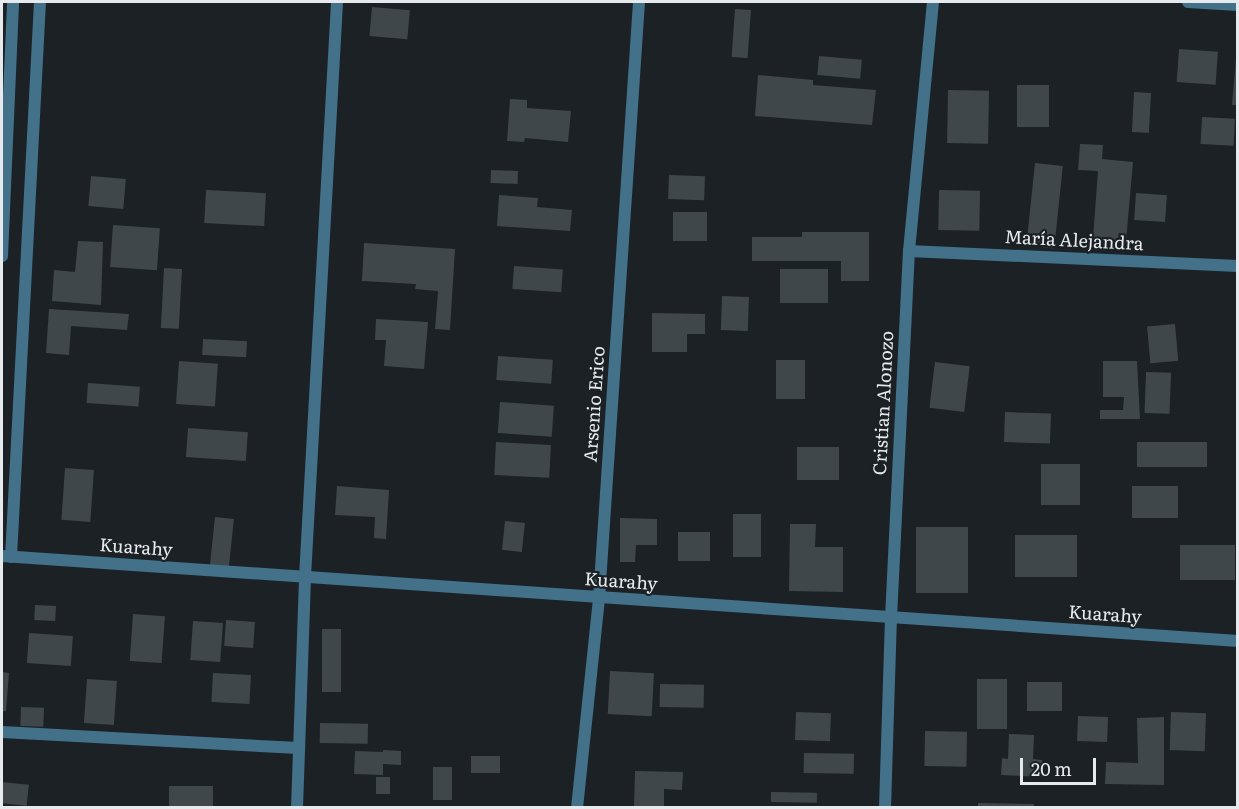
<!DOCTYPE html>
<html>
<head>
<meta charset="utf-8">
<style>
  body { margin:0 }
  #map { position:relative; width:1239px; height:809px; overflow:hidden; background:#1b2125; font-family:Literata,serif }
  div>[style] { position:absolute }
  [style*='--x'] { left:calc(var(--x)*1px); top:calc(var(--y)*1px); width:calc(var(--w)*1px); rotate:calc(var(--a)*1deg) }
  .building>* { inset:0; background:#40474b; transform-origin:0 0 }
  .minor>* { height:12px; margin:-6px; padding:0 6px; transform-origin:6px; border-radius:6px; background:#427189 }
  .tertiary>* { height:12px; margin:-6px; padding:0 6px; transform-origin:6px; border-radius:6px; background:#427189 }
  span { translate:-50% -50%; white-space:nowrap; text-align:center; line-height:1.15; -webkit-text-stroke:4.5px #1b2125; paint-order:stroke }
  .street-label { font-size:18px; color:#e6eaed }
  .frame { position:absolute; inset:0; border:3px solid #e6eaed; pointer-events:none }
  .scale { position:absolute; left:1020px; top:758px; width:76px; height:27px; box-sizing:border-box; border:3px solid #e6eaed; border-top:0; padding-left:8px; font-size:18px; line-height:21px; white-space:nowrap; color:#e6eaed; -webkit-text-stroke:4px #1b2125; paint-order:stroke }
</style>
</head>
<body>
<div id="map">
  <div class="building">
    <div style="left:372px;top:7px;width:38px;height:29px;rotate:5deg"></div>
    <div style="left:735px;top:9px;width:16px;height:48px;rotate:4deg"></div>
    <div style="left:1179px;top:49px;width:39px;height:33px;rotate:4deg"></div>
    <div style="left:819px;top:56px;width:43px;height:19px;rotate:5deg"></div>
    <div style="clip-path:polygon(1236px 58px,1238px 58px,1238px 105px,1232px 105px)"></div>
    <div style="clip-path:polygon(758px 75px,813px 80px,813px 85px,876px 90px,872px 125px,755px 116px)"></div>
    <div style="left:1017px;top:85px;width:32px;height:42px"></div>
    <div style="left:948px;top:90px;width:41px;height:53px;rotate:1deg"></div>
    <div style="left:1134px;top:92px;width:17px;height:40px;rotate:3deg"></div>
    <div style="clip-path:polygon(510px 99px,527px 100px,527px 108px,571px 111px,568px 142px,525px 138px,524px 142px,507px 141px)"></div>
    <div style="left:1202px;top:117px;width:33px;height:27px;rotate:3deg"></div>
    <div style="clip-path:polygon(1080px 144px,1103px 145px,1102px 159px,1133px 162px,1126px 241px,1093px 238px,1098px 171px,1078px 170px)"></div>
    <div style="left:1035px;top:163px;width:28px;height:83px;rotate:6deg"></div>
    <div style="left:491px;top:170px;width:27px;height:13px;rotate:2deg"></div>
    <div style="left:669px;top:175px;width:36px;height:24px;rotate:2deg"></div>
    <div style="left:91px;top:176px;width:35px;height:30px;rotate:5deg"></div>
    <div style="left:206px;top:190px;width:60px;height:33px;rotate:3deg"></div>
    <div style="left:939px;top:190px;width:41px;height:40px;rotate:1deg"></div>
    <div style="left:1136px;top:193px;width:31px;height:27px;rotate:4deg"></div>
    <div style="clip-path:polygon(499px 195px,538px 198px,537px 207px,572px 210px,570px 231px,497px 226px)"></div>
    <div style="left:673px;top:212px;width:34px;height:29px"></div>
    <div style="left:113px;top:225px;width:47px;height:42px;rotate:4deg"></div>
    <div style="clip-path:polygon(802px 232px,869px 232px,869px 281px,841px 281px,841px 261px,752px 261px,752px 237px,802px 237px)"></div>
    <div style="clip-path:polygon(78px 241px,103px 242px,101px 305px,52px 301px,54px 270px,75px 272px)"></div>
    <div style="clip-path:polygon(364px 243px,455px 249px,450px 330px,435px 329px,438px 291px,415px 289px,416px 284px,362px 281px)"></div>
    <div style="left:514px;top:266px;width:49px;height:23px;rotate:4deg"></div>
    <div style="left:164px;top:268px;width:18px;height:60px;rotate:3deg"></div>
    <div style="left:780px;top:269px;width:48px;height:34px"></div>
    <div style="left:722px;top:296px;width:27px;height:34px;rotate:2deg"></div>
    <div style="clip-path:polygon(49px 309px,129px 314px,127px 330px,71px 326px,69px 355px,46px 353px)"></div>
    <div style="clip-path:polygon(652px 313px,705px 314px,705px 334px,687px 334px,687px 352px,652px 352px)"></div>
    <div style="clip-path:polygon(376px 319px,428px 322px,424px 369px,384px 366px,386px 340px,375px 340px)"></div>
    <div style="left:1175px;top:324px;width:37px;height:28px;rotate:85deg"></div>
    <div style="left:203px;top:339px;width:44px;height:16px;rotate:3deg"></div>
    <div style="left:498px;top:356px;width:55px;height:24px;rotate:4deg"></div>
    <div style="left:776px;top:360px;width:29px;height:39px"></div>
    <div style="left:179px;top:361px;width:39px;height:43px;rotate:4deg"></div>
    <div style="clip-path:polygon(1103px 361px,1137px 361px,1140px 419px,1100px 419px,1100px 410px,1123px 410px,1124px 397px,1103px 397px)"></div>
    <div style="left:935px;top:362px;width:35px;height:46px;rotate:7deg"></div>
    <div style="left:1146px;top:372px;width:25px;height:41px;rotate:2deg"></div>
    <div style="left:88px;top:383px;width:52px;height:20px;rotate:4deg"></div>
    <div style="left:500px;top:402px;width:54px;height:31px;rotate:4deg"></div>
    <div style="left:1005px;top:412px;width:46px;height:30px;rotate:2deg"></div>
    <div style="left:188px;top:428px;width:60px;height:29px;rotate:4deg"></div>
    <div style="left:496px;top:442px;width:55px;height:33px;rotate:3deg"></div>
    <div style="left:1137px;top:442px;width:70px;height:25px"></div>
    <div style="left:797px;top:447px;width:42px;height:33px"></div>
    <div style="left:1041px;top:464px;width:39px;height:41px"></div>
    <div style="left:65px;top:468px;width:29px;height:52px;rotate:4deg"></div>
    <div style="clip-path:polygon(337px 486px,389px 490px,386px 539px,374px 538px,375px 517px,335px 515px)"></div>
    <div style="left:1132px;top:486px;width:46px;height:32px"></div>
    <div style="left:733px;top:514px;width:28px;height:43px"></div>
    <div style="left:215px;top:517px;width:19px;height:49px;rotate:6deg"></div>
    <div style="clip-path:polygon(620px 518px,657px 519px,657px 545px,636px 545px,635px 562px,620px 562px)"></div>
    <div style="left:505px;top:521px;width:20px;height:29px;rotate:6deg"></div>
    <div style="clip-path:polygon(790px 524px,816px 524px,815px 547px,843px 547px,843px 592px,789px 591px)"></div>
    <div style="left:916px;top:527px;width:52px;height:66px"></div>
    <div style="left:678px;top:532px;width:32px;height:29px"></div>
    <div style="left:1015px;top:535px;width:62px;height:42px"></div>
    <div style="left:1180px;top:545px;width:55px;height:35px"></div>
    <div style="left:35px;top:605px;width:21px;height:15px;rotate:3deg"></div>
    <div style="left:133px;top:614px;width:32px;height:47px;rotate:4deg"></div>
    <div style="left:226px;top:620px;width:29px;height:26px;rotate:4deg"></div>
    <div style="left:193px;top:621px;width:30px;height:39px;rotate:4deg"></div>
    <div style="left:322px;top:629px;width:19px;height:63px"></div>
    <div style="left:29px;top:633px;width:44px;height:30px;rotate:4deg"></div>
    <div style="left:610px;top:671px;width:44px;height:43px;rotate:3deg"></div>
    <div style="clip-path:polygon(2px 672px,9px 673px,6px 711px,2px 711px)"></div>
    <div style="left:213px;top:673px;width:38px;height:29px;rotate:3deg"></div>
    <div style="left:87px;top:679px;width:30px;height:44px;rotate:4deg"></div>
    <div style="left:1007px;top:679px;width:50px;height:30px;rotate:90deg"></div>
    <div style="left:1027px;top:682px;width:35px;height:29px"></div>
    <div style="left:660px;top:684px;width:44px;height:23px;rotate:1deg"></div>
    <div style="left:21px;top:707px;width:23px;height:19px;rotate:2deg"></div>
    <div style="left:796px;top:712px;width:35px;height:28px;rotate:2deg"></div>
    <div style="left:1171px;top:712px;width:35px;height:38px;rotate:2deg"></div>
    <div style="left:1078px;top:716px;width:30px;height:25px;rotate:2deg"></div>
    <div style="clip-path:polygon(1164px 717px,1164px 785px,1105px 784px,1106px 762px,1138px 763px,1137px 718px)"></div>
    <div style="left:320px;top:723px;width:48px;height:20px;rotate:1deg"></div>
    <div style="left:925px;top:731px;width:42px;height:35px;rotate:1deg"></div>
    <div style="clip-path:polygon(1009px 734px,1034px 735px,1033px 759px,1042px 760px,1042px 777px,1001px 775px,1002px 758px,1008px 759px)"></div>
    <div style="clip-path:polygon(383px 750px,401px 751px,401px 765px,383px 764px,383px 775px,354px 774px,355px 751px,383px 752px)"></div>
    <div style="left:804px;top:753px;width:50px;height:20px;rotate:1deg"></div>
    <div style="left:471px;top:756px;width:29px;height:17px"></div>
    <div style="left:433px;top:767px;width:19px;height:33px"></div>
    <div style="clip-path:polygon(635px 771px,683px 772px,682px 790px,664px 789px,664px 808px,634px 808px)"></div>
    <div style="left:376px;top:777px;width:14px;height:17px"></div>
    <div style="left:2px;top:782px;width:27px;height:21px;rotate:6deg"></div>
    <div style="left:169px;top:786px;width:44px;height:21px"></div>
    <div style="left:771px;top:792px;width:46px;height:10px;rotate:1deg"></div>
    <div style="clip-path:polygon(978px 803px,1034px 804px,1034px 808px,978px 808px)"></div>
  </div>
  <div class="minor">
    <div style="--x:1188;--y:2;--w:50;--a:3.4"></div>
    <div style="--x:909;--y:251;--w:329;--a:2.6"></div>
    <div style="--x:2;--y:256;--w:254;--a:-87.5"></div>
    <div style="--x:11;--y:557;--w:556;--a:-87.01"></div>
    <div style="--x:2;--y:732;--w:297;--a:3.1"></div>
    <div style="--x:297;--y:808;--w:231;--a:-88"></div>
    <div style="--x:305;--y:577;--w:576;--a:-86.81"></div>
    <div style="--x:577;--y:808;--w:211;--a:-84"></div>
    <div style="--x:599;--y:598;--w:597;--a:-86.16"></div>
    <div style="--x:885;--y:808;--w:190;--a:-88.2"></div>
    <div style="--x:891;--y:618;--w:367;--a:-87.2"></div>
    <div style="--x:909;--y:251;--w:250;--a:-84.5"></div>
  </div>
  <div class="tertiary">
    <div style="--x:2;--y:556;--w:1239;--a:3.93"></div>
  </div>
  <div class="street-label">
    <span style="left:1074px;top:240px;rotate:3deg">María Alejandra</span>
    <span style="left:883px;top:403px;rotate:-87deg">Cristian Alonozo</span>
    <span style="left:594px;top:404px;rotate:-86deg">Arsenio Erico</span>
    <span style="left:136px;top:547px;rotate:4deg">Kuarahy</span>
    <span style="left:621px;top:581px;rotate:4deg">Kuarahy</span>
    <span style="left:1105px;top:614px;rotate:4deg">Kuarahy</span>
  </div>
  <div class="frame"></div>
  <div class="scale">20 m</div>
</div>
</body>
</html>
